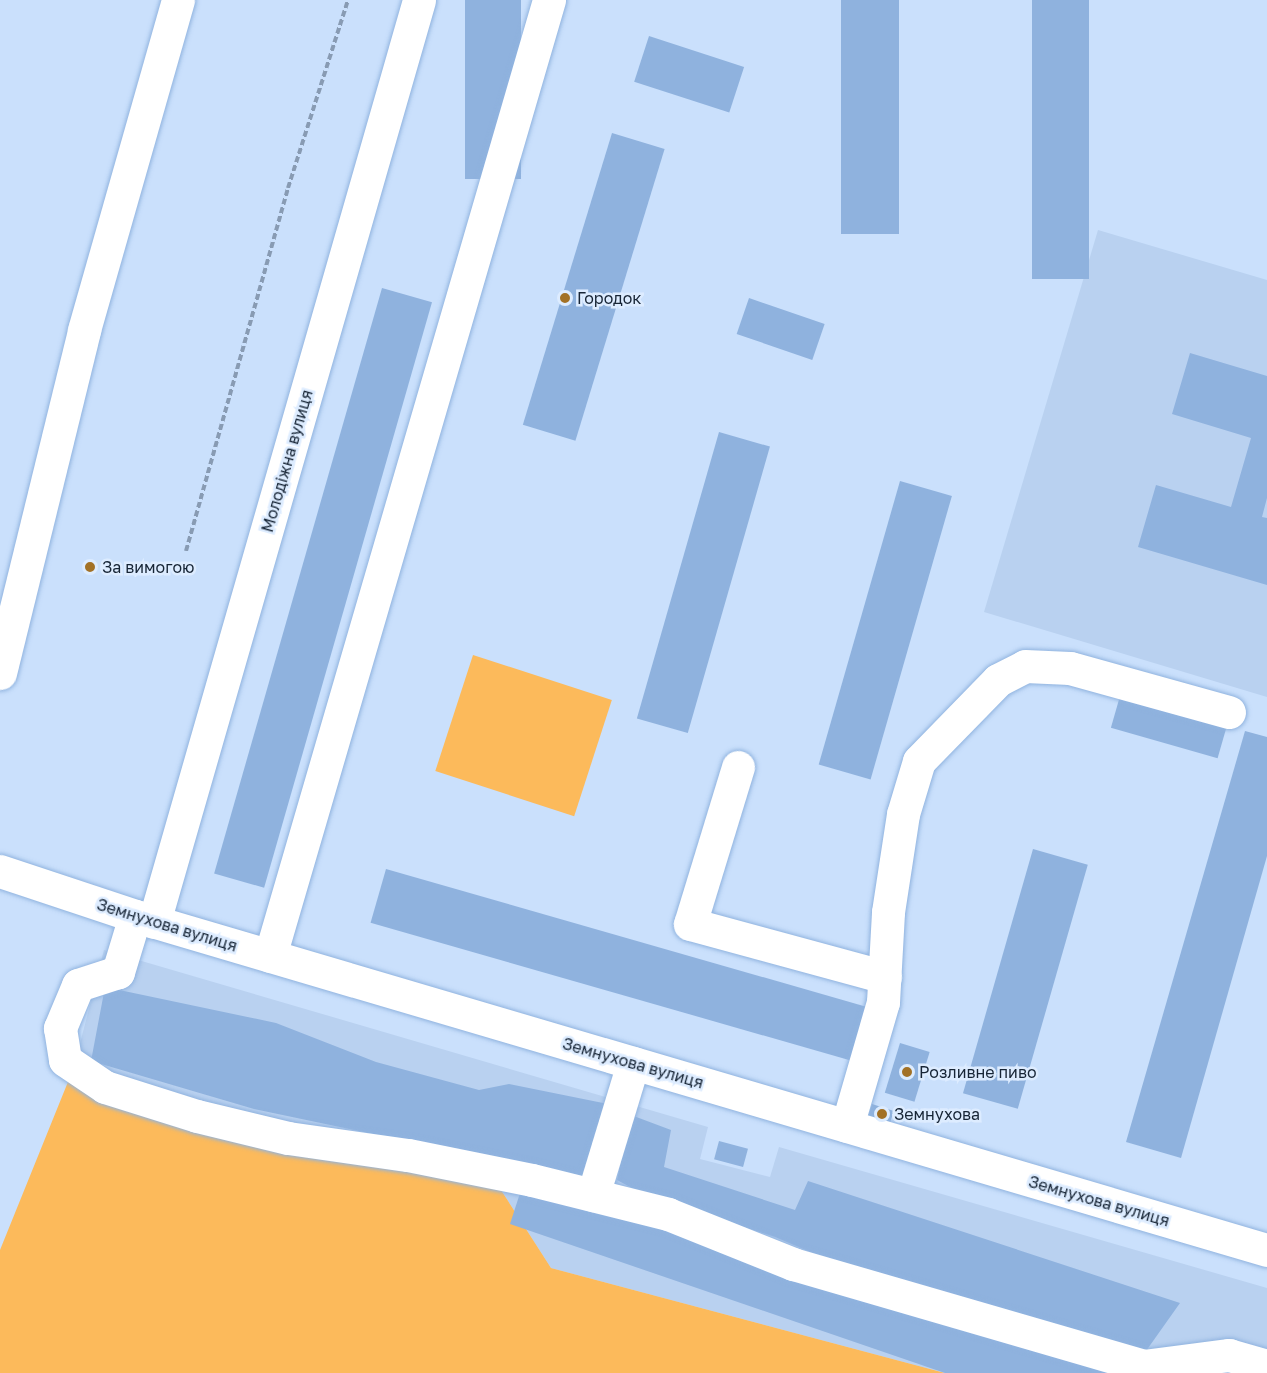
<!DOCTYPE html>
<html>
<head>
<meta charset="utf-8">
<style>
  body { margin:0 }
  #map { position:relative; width:1267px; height:1373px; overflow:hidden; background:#cae0fc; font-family:"Golos Text",sans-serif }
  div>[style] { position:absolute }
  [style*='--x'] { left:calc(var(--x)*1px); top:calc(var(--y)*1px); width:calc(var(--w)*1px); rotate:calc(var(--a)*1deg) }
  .built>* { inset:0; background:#b9d1f0 }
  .green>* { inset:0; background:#fcba5b; transform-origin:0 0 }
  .building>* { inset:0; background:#8fb2de; transform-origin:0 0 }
  .path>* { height:4px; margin-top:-2px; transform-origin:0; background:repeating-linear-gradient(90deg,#889bb3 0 6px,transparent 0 9px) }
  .roads { filter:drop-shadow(0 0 2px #90b3df) drop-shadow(0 0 2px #90b3df) }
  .minor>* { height:33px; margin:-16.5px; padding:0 16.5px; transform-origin:16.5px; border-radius:16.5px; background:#fff }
  .highway>* { height:33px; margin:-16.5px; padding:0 16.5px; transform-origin:16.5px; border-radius:16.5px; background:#fff }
  .dots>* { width:16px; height:16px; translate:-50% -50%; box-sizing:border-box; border:3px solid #ddecff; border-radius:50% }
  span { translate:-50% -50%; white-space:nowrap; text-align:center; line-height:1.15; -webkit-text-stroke:5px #ddecff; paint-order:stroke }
  .poi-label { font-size:16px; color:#172536 }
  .left { translate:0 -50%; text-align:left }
  .street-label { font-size:16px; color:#172536 }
</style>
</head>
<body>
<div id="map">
  <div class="built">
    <div style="clip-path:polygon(1098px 230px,1267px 280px,1267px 697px,984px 612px)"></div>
    <div style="clip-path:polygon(104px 950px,708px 1127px,700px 1159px,770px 1177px,779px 1147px,1267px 1288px,1267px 1373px,945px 1373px,551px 1268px,501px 1190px,74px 1067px)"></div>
  </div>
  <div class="green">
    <div style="left:473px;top:655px;width:146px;height:122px;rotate:18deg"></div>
    <div style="clip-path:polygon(74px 1067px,501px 1190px,551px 1268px,945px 1373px,0 1373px,0 1250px)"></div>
  </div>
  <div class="building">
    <div style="left:465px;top:0;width:56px;height:179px"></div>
    <div style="left:841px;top:0;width:58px;height:234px"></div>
    <div style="left:1032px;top:0;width:57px;height:279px"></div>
    <div style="left:649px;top:36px;width:100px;height:48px;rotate:18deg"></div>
    <div style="left:612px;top:133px;width:55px;height:305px;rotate:17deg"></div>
    <div style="left:382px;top:288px;width:52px;height:609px;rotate:16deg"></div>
    <div style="left:749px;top:298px;width:80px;height:38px;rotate:19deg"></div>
    <div style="clip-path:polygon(1190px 353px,1267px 376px,1267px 498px,1262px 517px,1267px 518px,1267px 585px,1138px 547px,1156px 485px,1231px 507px,1251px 438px,1172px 414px)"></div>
    <div style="left:719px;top:432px;width:53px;height:298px;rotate:16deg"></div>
    <div style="left:900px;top:481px;width:54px;height:295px;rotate:16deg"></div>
    <div style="left:1120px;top:696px;width:111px;height:33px;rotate:16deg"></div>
    <div style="clip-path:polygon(1245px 731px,1267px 737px,1267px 856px,1181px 1158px,1126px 1142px)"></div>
    <div style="left:1033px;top:849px;width:57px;height:254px;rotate:16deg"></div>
    <div style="left:386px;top:869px;width:504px;height:56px;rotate:16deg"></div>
    <div style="clip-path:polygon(105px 987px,276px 1023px,376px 1062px,479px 1090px,509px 1084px,608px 1104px,583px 1178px,254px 1109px,91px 1061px)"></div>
    <div style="left:900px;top:1043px;width:31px;height:52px;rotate:17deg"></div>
    <div style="left:872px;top:1104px;width:23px;height:12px;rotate:18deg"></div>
    <div style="clip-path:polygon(631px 1115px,671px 1130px,664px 1167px,795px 1210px,808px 1181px,1180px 1303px,1146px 1351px,860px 1273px,775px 1237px,645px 1195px,617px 1180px)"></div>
    <div style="left:719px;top:1141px;width:30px;height:19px;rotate:15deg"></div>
    <div style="clip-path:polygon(521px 1190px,670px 1225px,1107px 1373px,945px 1373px,510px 1224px)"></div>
  </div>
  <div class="path">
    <div style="--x:186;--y:551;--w:377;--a:-74.3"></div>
    <div style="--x:288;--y:188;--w:197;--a:-72.3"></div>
  </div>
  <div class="roads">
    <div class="minor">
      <div style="--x:738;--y:767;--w:164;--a:107"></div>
      <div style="--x:690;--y:924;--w:202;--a:15.2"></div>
      <div style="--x:0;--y:871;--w:142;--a:18.4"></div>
      <div style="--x:135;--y:916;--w:1180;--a:16.44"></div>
      <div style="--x:135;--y:916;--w:59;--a:106.9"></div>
      <div style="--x:118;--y:972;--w:42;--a:162"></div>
      <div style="--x:78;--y:985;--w:47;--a:112.7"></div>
      <div style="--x:60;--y:1028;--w:32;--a:81"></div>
      <div style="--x:65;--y:1060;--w:48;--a:34"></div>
      <div style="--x:105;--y:1087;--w:96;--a:17.5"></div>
      <div style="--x:197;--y:1116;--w:94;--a:13.6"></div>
      <div style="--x:288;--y:1138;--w:121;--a:8.1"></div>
      <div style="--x:408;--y:1155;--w:126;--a:11.4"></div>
      <div style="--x:532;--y:1180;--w:140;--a:14"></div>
      <div style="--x:668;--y:1214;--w:135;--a:21.8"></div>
      <div style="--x:793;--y:1264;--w:365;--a:16.2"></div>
      <div style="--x:1143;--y:1366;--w:87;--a:-7.3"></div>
      <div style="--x:1229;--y:1355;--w:40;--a:16"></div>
      <div style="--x:154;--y:922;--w:959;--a:-73.96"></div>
      <div style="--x:270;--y:956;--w:996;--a:-73.73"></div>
      <div style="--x:847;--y:1126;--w:129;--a:-73.8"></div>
      <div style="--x:883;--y:1002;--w:90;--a:-86.8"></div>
      <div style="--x:888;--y:912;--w:99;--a:-81.3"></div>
      <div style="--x:903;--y:814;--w:55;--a:-73.2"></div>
      <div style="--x:919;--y:761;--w:113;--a:-45.7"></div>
      <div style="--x:998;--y:680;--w:30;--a:-27"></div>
      <div style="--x:1025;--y:666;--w:45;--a:2.5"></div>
      <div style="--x:1070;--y:668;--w:165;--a:15.5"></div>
      <div style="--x:593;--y:1195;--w:138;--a:-73.1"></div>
    </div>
    <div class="highway">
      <div style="--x:0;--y:673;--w:353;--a:-76.2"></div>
      <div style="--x:84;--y:330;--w:343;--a:-74.1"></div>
    </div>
  </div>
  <div class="dots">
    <div style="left:565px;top:298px;background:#a27126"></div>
    <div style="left:90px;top:567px;background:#a27126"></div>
    <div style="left:907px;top:1072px;background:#a27126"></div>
    <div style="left:882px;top:1114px;background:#a27126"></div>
  </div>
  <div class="poi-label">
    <span class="left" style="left:577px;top:298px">Городок</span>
    <span class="left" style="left:102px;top:567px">За вимогою</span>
    <span class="left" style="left:919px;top:1072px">Розливне пиво</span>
    <span class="left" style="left:894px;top:1114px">Земнухова</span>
  </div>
  <div class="street-label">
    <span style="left:287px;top:461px;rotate:-74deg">Молодіжна вулиця</span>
    <span style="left:167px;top:925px;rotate:17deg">Земнухова вулиця</span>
    <span style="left:633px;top:1063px;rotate:16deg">Земнухова вулиця</span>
    <span style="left:1099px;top:1201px;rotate:16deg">Земнухова вулиця</span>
  </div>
</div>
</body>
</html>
